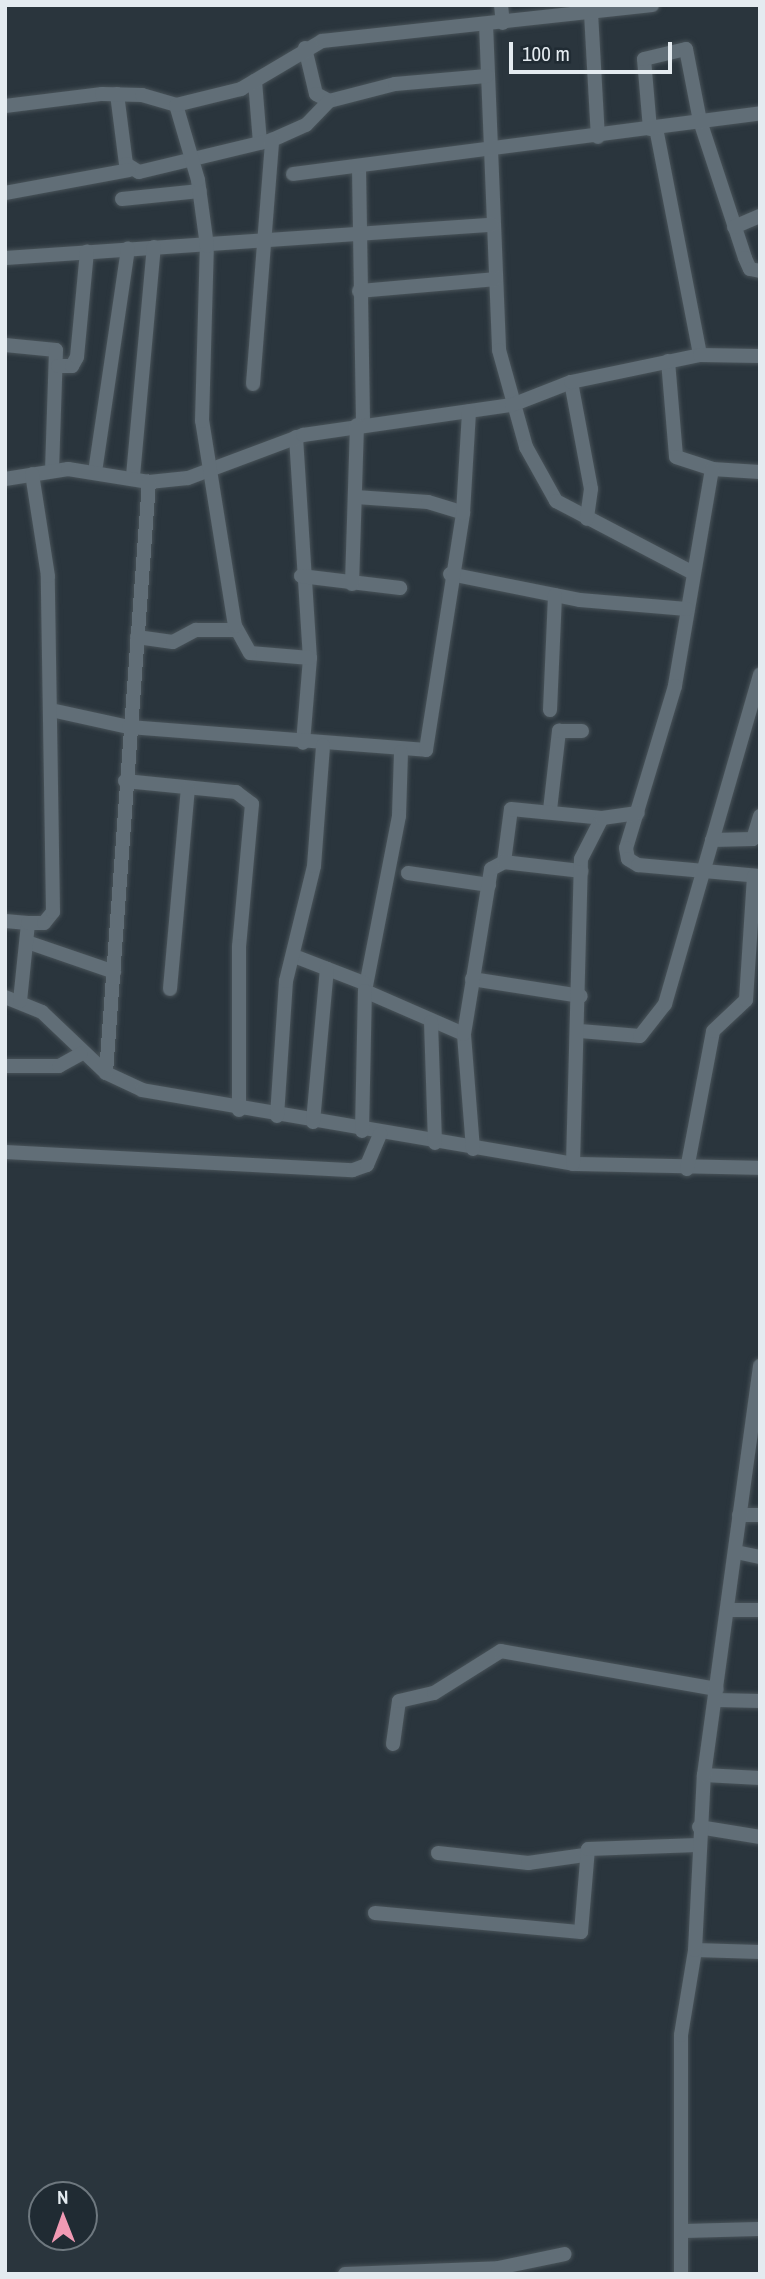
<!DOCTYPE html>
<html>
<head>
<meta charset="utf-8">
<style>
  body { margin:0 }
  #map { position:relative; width:765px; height:2279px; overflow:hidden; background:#2a353d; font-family:"Archivo Narrow",sans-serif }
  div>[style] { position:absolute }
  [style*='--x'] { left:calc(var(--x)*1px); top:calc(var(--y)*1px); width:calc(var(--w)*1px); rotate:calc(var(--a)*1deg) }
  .roads { filter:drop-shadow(0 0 2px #495359) drop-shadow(0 0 2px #495359) }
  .minor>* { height:14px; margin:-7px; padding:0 7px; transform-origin:7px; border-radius:7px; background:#616e77 }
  span { translate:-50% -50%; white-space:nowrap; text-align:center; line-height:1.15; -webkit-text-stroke:6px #202b33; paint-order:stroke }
  .frame { position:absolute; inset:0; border:7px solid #e4ebf0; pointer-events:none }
  .north { position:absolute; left:28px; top:2181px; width:70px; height:70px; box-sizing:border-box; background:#202b33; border:2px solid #6e787f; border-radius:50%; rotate:359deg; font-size:19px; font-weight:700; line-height:28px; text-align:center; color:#e4ebf0 }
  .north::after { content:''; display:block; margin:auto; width:24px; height:32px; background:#f19ab4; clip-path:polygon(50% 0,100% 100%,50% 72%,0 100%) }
  .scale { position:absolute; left:509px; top:42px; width:163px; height:32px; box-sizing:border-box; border:4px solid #e4ebf0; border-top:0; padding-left:9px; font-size:21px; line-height:24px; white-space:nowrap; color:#e4ebf0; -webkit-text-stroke:5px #202b33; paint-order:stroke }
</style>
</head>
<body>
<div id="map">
  <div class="roads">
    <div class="minor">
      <div style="--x:501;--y:5;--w:18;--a:84"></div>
      <div style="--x:591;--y:13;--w:124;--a:86.8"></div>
      <div style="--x:486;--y:24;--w:326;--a:87.7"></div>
      <div style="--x:499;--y:350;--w:101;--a:74.4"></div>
      <div style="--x:526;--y:447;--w:62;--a:60.9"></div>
      <div style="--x:556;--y:501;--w:155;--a:27.7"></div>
      <div style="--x:305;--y:48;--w:47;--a:76.6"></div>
      <div style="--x:316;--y:94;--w:15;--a:28"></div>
      <div style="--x:329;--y:101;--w:68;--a:-14.4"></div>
      <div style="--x:395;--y:84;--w:92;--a:-5"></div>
      <div style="--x:255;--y:81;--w:62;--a:85.4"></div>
      <div style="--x:117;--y:94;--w:71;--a:82.7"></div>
      <div style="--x:126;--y:164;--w:15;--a:32"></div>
      <div style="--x:139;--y:172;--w:137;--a:-13.5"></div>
      <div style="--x:272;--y:140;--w:37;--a:-24"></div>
      <div style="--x:306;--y:125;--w:33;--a:-46"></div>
      <div style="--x:5;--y:106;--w:98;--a:-7.1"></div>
      <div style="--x:102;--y:94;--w:40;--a:1.4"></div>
      <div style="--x:142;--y:95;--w:35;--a:16"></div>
      <div style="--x:656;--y:128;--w:231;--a:79"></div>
      <div style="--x:650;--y:129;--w:70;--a:-94.9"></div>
      <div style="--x:644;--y:59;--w:43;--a:-13.4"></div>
      <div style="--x:686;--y:49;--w:73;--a:79"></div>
      <div style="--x:700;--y:121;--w:144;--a:71.8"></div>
      <div style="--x:745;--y:258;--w:12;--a:66"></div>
      <div style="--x:750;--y:269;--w:10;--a:11"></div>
      <div style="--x:359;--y:167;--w:257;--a:89.1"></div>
      <div style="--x:293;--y:174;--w:471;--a:-7.4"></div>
      <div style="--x:5;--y:193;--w:126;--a:-10.5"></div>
      <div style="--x:122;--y:199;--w:78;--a:-5.9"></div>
      <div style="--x:734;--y:227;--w:28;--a:-23"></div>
      <div style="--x:5;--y:258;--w:488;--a:-3.9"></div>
      <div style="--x:359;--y:291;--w:137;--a:-5"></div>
      <div style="--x:5;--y:345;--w:51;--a:5.6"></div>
      <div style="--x:56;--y:350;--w:120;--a:91.9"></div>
      <div style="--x:668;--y:361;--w:96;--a:85.2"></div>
      <div style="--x:676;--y:457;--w:38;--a:18"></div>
      <div style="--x:712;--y:469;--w:48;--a:3.6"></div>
      <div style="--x:58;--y:366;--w:14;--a:0"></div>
      <div style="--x:72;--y:366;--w:10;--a:-61"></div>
      <div style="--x:77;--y:357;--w:106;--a:-84.6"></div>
      <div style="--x:571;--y:382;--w:109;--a:79.4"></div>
      <div style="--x:591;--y:489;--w:30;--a:98"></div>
      <div style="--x:253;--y:384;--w:245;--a:-85.5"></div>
      <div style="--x:296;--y:437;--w:221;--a:86.4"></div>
      <div style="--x:310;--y:658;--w:85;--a:94.7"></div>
      <div style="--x:712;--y:469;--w:220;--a:99.7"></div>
      <div style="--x:675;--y:686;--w:169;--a:106.8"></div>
      <div style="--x:626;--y:848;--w:11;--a:80"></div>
      <div style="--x:628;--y:859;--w:12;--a:31"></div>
      <div style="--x:638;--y:865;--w:122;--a:5.2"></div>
      <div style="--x:95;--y:472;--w:226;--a:-81.6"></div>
      <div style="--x:133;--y:476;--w:230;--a:-84.8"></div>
      <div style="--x:5;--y:479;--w:64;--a:-9"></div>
      <div style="--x:68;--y:469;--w:82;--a:9.1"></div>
      <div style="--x:149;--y:482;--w:39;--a:-6"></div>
      <div style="--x:188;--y:478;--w:123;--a:-20.5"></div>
      <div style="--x:303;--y:435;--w:211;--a:-8.2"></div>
      <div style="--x:512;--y:405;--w:63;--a:-21.3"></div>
      <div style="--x:571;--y:382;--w:132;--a:-11.8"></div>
      <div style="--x:700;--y:355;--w:60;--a:1"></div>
      <div style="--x:356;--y:497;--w:72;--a:4"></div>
      <div style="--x:428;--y:502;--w:37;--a:17"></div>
      <div style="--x:450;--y:574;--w:133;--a:11.3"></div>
      <div style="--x:580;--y:600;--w:107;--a:4.8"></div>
      <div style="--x:301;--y:576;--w:100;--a:6.9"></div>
      <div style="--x:352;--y:584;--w:159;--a:-88.2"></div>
      <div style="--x:137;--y:637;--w:36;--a:8"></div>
      <div style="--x:173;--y:642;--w:26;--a:-28"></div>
      <div style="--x:196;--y:630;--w:40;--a:0"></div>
      <div style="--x:310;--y:658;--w:60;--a:-175.2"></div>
      <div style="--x:250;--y:653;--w:31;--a:-119"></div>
      <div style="--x:235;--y:626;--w:208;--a:-99.1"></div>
      <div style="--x:202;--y:421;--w:175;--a:-88.4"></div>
      <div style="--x:207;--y:246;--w:67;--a:-97.8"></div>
      <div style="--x:198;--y:180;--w:78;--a:-106.3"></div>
      <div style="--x:176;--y:105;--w:67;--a:-13.8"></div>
      <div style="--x:241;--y:89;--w:94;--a:-30.7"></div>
      <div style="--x:322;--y:41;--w:332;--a:-6.2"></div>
      <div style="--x:51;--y:710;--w:80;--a:12.3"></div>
      <div style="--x:129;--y:727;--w:298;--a:4.4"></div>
      <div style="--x:426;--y:750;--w:240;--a:-81.1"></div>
      <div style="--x:463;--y:513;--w:102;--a:-86.6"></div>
      <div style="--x:550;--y:710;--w:115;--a:-87.5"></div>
      <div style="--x:401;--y:752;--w:64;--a:91.8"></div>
      <div style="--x:399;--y:816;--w:178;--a:101"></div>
      <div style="--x:365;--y:991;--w:108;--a:23.5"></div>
      <div style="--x:125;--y:781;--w:112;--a:5.7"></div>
      <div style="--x:236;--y:792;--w:20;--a:37"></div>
      <div style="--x:252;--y:804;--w:143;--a:95.2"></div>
      <div style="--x:239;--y:946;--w:164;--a:90"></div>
      <div style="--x:550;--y:810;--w:80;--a:-83.5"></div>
      <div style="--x:559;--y:731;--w:23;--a:0"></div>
      <div style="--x:712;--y:840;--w:41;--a:-1.4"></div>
      <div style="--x:753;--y:839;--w:24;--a:-73"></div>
      <div style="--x:504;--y:862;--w:53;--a:-82.5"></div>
      <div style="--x:511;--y:809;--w:91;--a:5.6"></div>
      <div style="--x:408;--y:873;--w:82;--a:8.4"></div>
      <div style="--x:5;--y:921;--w:23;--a:5"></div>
      <div style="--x:30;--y:943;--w:89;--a:19"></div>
      <div style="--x:294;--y:956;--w:75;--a:21.1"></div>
      <div style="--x:472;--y:979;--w:110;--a:8.9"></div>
      <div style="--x:170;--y:989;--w:201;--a:-84.9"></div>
      <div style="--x:5;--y:997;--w:40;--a:22"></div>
      <div style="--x:42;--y:1012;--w:88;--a:43.6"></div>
      <div style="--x:106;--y:1073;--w:40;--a:25"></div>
      <div style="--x:142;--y:1090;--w:437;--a:9.7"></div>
      <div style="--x:573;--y:1164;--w:187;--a:1.2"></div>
      <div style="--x:20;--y:1001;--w:78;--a:-84.1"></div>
      <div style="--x:28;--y:923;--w:16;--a:0"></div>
      <div style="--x:44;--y:923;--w:14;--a:-51"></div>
      <div style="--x:53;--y:912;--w:336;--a:-90.9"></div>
      <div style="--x:48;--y:576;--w:103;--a:-98.9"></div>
      <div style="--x:431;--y:1022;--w:121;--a:88.1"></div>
      <div style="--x:580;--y:1031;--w:60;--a:4.8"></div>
      <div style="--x:640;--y:1036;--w:41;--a:-52"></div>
      <div style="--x:665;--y:1004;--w:343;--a:-73.9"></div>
      <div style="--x:5;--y:1066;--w:54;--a:0"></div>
      <div style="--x:59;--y:1066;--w:25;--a:-29"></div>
      <div style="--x:106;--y:1073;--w:593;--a:-85.84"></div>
      <div style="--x:277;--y:1116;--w:135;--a:-86.2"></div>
      <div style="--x:286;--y:981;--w:118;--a:-76.3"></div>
      <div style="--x:314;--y:866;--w:121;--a:-85.7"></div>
      <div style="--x:313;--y:1122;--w:154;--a:-84.8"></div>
      <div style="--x:362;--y:1131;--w:140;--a:-88.8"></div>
      <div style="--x:473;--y:1149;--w:115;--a:-94.5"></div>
      <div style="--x:464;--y:1034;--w:167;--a:-80.7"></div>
      <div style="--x:491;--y:869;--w:15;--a:-28"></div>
      <div style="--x:504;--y:862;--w:78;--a:6.7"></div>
      <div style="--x:5;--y:1152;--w:348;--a:3"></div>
      <div style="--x:353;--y:1170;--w:15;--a:-20"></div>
      <div style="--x:367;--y:1165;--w:34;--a:-67"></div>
      <div style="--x:573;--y:1164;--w:305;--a:-88.5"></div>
      <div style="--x:581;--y:859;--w:46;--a:-62.9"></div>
      <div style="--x:602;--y:818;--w:36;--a:-8"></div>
      <div style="--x:687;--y:1169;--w:140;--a:-79.3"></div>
      <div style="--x:713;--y:1031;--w:45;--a:-43.2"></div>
      <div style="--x:746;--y:1000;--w:124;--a:-86.3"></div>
      <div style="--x:739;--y:1515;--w:21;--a:0"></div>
      <div style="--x:736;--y:1552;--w:25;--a:12"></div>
      <div style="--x:730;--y:1610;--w:30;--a:0"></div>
      <div style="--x:716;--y:1700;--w:44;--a:1.3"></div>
      <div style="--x:393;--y:1744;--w:43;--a:-82.1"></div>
      <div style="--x:399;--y:1701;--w:36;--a:-13"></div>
      <div style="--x:434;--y:1693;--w:79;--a:-32.1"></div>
      <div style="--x:501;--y:1651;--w:219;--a:10"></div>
      <div style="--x:704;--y:1775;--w:56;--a:3.1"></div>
      <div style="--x:699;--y:1827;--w:62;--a:9.3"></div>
      <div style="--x:438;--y:1853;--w:91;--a:6.3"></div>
      <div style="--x:528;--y:1863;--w:57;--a:-8.1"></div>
      <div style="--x:375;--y:1913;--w:207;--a:5.3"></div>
      <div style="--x:581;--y:1932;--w:83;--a:-85.2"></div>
      <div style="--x:588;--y:1849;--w:110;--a:-2.1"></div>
      <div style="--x:695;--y:1950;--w:65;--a:1.8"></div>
      <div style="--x:682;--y:2231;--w:78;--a:-1.5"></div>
      <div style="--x:345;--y:2274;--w:153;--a:-2.2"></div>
      <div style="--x:498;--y:2268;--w:68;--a:-11.8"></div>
      <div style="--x:681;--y:2274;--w:239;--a:-90"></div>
      <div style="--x:681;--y:2035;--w:86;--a:-80.6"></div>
      <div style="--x:695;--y:1950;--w:175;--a:-87.1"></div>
      <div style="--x:704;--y:1775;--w:413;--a:-82.2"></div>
    </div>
  </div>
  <div class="frame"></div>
  <div class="north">N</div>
  <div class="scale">100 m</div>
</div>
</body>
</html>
